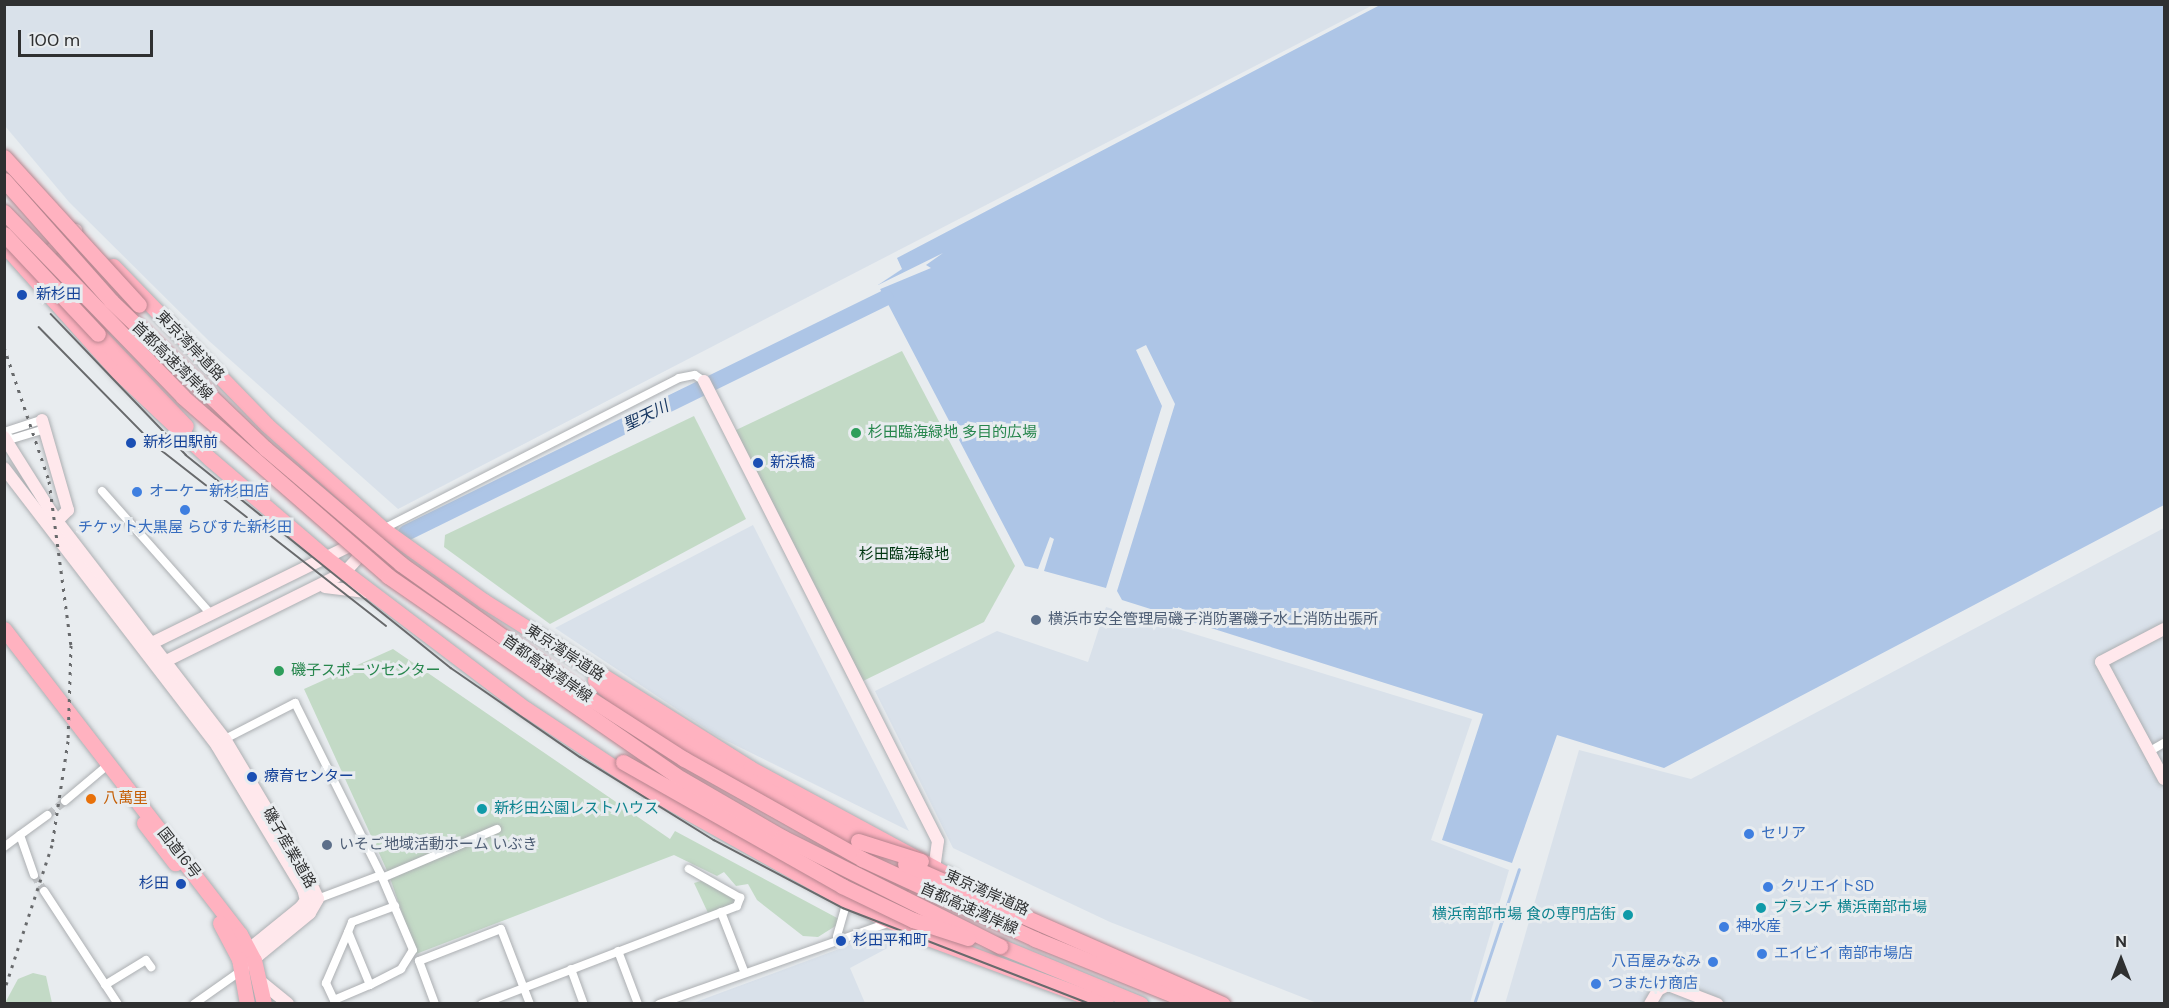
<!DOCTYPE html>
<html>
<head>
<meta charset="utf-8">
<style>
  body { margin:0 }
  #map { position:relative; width:2169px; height:1008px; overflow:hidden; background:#e8ecef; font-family:"DM Sans","Noto Sans JP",sans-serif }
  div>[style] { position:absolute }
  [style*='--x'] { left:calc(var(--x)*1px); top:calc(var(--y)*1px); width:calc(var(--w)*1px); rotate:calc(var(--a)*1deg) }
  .built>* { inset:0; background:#d9e1ea }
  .green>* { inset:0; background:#c3dac6 }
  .water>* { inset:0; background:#adc5e6 }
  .pier>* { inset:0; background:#e8ecef }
  .stream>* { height:3px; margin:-1.5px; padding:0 1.5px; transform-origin:1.5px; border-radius:1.5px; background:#adc5e6 }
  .river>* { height:16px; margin:-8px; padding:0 8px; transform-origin:8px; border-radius:8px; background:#adc5e6 }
  .street-tunnel>* { height:8px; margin-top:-4px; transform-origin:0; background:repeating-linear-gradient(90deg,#c3c6c9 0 8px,transparent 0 12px) }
  .roads { filter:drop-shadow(0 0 2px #acafb2) drop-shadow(0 0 2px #acafb2) }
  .street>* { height:8px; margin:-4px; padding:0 4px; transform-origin:4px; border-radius:4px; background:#fff }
  .secondary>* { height:12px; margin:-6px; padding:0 6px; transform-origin:6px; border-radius:6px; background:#ffe8ec }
  .highway>* { height:15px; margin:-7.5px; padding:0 7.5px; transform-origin:7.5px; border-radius:7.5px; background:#ffb2c0 }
  .tram>* { height:1.5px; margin:-0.75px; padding:0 0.75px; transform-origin:0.75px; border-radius:0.75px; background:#686a6c }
  .rail>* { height:3px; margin-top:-1.5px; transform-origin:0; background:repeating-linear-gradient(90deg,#686a6c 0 3px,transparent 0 9px) }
  .bridges { filter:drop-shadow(0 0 2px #b6848e) drop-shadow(0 0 2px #b6848e) }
  .highway-bridge>* { height:15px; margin:-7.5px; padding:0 7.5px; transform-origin:7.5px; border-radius:7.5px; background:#ffb2c0 }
  .dots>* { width:16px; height:16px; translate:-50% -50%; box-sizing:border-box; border:3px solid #e8ecef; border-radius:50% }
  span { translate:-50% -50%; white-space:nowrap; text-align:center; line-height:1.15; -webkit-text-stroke:6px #e8ecef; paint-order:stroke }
  .transit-label { font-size:15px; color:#164399 }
  .left { translate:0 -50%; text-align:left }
  .right { translate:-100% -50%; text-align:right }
  .street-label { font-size:15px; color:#2f3031 }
  .leisure-label { font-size:15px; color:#27864d }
  .shop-label { font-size:15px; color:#366cbe }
  .park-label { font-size:15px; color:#003611 }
  .service-label { font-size:15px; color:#4e5e75 }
  .food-label { font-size:15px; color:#c56008 }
  .culture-label { font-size:15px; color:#0d838f }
  .water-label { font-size:16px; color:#193963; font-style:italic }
  .frame { position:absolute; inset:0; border:6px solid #2f3031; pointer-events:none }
  .north { position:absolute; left:2091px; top:930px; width:60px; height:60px; -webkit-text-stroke:4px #e8ecef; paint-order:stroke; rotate:0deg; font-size:16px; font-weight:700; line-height:24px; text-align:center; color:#2f3031 }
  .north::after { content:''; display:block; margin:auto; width:21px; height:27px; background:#2f3031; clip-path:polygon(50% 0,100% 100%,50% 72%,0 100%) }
  .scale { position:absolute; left:18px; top:30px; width:135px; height:27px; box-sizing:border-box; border:3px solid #2f3031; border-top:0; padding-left:8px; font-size:18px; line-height:21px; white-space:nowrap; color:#2f3031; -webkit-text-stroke:4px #e8ecef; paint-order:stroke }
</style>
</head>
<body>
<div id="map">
  <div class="built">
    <div style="clip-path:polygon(4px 5px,5px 4px,1373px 5px,398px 509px,208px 340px,69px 202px,5px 126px)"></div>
    <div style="clip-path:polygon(753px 525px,909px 831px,717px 736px,555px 628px)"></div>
    <div style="clip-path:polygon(2164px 528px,2164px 1003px,1505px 1004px,1579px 750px,1691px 779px)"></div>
    <div style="clip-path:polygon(1106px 607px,1472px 719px,1431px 840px,1509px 870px,1470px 1003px,1317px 1003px,1110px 922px,953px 848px,875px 691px,997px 631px,1088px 662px)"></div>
    <div style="clip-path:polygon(877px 935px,897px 943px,850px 968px,865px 1003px,693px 1003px)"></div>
  </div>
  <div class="green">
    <div style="clip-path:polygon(902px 351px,1015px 566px,984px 622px,863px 681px,734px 431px)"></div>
    <div style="clip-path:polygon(694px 416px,746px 519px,550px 624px,444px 547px,445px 535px)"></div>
    <div style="clip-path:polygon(393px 649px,670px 839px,675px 831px,839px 919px,837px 925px,818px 937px,803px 936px,757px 900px,748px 884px,736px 886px,724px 872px,717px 876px,674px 855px,416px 954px,389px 875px,304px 689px)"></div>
    <div style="clip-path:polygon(704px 880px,735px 895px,734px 906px,709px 915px,694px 883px)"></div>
    <div style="clip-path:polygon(33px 973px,46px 976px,52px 1003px,5px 1003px,18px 979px)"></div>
  </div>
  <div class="water">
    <div style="clip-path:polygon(1380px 5px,2164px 5px,2164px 505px,1664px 768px,1557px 735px,1512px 863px,1442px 840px,1483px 714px,1122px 600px,1117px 591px,1175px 404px,1146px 345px,1136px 350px,1162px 406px,1106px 588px,1044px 571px,1054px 539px,1050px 537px,1038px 569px,1025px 566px,878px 285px,902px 269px,897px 258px)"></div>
  </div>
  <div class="pier">
    <div style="clip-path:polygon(943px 253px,926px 265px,931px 268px,878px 290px,876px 286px)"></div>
  </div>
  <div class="stream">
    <div style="--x:1474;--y:1004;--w:142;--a:-71.6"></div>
  </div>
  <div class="river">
    <div style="--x:406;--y:533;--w:534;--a:-26.13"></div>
  </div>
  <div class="street-tunnel">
    <div style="--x:48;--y:815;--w:22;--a:-39"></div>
    <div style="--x:34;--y:875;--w:19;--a:58"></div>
  </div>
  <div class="roads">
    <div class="street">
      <div style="--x:4;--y:432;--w:40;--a:-18"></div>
      <div style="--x:4;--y:434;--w:9;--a:32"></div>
      <div style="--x:12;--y:439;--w:34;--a:-17"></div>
      <div style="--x:102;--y:491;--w:163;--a:48.5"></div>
      <div style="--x:383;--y:529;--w:332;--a:-27"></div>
      <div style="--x:679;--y:378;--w:16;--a:-11"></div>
      <div style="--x:695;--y:375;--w:11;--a:34"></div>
      <div style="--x:225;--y:739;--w:79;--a:-27.2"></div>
      <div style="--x:295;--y:703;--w:192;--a:63.4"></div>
      <div style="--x:381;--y:875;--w:71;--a:159.3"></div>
      <div style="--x:2150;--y:751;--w:16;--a:-30"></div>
      <div style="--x:65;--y:801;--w:57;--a:-40.1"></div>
      <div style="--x:4;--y:847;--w:20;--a:-37"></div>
      <div style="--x:34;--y:875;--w:42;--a:-109.3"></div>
      <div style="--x:20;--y:835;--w:34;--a:-36"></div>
      <div style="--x:382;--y:878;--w:125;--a:-23.1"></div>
      <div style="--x:44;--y:891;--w:135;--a:56.8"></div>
      <div style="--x:721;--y:912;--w:63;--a:68.7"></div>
      <div style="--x:348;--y:932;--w:11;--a:-68"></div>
      <div style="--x:352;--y:922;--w:46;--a:-20.4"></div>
      <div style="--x:837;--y:936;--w:36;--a:-74"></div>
      <div style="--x:618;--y:951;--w:57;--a:69.3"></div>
      <div style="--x:571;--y:969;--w:37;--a:70"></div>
      <div style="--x:105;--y:985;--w:48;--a:-31.4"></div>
      <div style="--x:146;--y:960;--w:9;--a:54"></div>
      <div style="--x:370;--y:985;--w:57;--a:-112.5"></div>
      <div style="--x:348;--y:932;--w:56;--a:113.3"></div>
      <div style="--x:326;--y:983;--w:19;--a:65"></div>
      <div style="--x:334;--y:1000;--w:39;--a:-23"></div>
      <div style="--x:370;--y:985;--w:35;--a:-27"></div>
      <div style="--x:401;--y:969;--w:22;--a:-58"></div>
      <div style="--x:413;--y:950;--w:82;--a:-113.1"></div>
      <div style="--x:194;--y:1004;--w:59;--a:-35.3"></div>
      <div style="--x:435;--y:1004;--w:46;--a:-110.4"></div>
      <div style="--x:419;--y:961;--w:88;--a:-21.3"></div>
      <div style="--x:501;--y:929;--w:80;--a:68.9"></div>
      <div style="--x:482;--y:1004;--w:273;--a:-21"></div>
      <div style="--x:737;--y:906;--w:9;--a:-69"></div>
      <div style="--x:740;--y:898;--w:59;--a:-150.4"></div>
      <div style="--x:659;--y:1004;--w:245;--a:-19.5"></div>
    </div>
    <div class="secondary">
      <div style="--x:25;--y:270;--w:65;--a:-38.1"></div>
      <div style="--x:704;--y:381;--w:516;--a:63.04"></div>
      <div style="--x:938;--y:841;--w:28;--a:98"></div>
      <div style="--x:934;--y:869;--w:49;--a:129.2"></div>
      <div style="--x:42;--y:420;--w:94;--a:73.9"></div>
      <div style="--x:68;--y:510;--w:16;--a:135"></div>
      <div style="--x:4;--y:437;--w:99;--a:57.8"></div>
      <div style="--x:57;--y:521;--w:275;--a:52.4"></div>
      <div style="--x:225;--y:739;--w:168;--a:59.2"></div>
      <div style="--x:311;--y:883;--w:17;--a:66"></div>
      <div style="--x:318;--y:899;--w:16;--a:120"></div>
      <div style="--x:310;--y:913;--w:80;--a:140.6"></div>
      <div style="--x:4;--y:468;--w:350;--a:52.5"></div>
      <div style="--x:217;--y:746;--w:167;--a:59"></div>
      <div style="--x:303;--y:889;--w:11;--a:75"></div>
      <div style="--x:306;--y:900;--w:9;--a:126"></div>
      <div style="--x:301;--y:907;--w:67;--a:141.1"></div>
      <div style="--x:249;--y:949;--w:10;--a:107"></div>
      <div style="--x:325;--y:587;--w:41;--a:7"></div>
      <div style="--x:2164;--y:629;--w:71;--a:152.4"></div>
      <div style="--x:2101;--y:662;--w:133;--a:61.7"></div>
      <div style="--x:144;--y:647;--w:258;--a:-26.2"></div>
      <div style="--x:158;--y:665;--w:209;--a:-26.4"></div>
      <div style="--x:345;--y:572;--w:50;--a:-47.4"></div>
      <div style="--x:260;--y:981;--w:36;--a:39"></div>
      <div style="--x:1650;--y:1004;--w:16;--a:-60"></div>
      <div style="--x:1658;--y:990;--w:11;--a:-27"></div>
      <div style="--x:1668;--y:985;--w:53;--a:21.2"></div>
    </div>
    <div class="highway">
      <div style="--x:4;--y:245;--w:171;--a:48.1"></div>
      <div style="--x:118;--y:372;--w:125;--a:43.4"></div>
      <div style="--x:209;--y:458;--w:154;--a:40.5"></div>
      <div style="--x:326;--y:558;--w:251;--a:37.1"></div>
      <div style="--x:526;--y:709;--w:149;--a:33.5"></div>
      <div style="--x:650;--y:791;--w:226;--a:29.2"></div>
      <div style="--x:847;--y:901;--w:91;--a:24.6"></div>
      <div style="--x:930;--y:939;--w:188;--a:20.3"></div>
      <div style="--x:113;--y:266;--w:221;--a:45.9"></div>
      <div style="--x:267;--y:425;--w:156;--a:41.9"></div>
      <div style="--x:383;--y:529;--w:124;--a:35.5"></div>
      <div style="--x:484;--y:601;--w:314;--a:32.1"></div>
      <div style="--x:750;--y:768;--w:230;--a:28.4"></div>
      <div style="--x:98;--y:334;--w:127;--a:46.3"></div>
      <div style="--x:4;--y:629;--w:386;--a:52.3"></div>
      <div style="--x:240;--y:934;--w:30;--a:62"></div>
      <div style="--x:254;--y:960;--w:45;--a:77.2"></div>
      <div style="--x:595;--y:680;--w:33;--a:41"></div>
      <div style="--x:620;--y:702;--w:114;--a:31.7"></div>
      <div style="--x:717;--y:762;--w:174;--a:28.9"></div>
      <div style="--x:144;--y:823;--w:51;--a:52.2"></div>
      <div style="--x:220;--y:923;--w:41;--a:62.2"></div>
      <div style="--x:239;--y:959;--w:46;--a:79.9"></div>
      <div style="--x:1000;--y:946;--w:152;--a:22.4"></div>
    </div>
  </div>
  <div class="tram">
    <div style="--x:51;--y:314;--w:195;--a:46.2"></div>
    <div style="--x:186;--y:455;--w:340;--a:38.8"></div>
    <div style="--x:451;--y:668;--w:157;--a:34.6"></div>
    <div style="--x:580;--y:757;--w:158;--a:31.8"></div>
    <div style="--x:714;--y:840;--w:146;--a:27.8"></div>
    <div style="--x:843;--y:908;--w:265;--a:21.2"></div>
    <div style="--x:39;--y:327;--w:167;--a:45.5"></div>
    <div style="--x:156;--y:446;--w:292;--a:38"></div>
  </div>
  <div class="rail">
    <div style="--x:4;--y:347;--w:141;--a:71.4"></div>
    <div style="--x:49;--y:481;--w:165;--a:82.4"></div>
    <div style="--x:71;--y:645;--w:96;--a:91.8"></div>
    <div style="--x:68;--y:741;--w:105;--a:98.7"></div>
    <div style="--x:52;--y:845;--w:154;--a:108.2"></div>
  </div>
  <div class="bridges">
    <div class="highway-bridge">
      <div style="--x:4;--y:157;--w:200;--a:47.6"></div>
      <div style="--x:4;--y:180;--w:162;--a:48.5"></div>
      <div style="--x:111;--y:301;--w:214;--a:43.7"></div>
      <div style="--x:266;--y:449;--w:177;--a:40.4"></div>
      <div style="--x:401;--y:564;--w:224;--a:35.5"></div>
      <div style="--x:583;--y:694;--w:120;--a:32.8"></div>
      <div style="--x:684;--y:759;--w:204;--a:29.3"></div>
      <div style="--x:862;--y:859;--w:191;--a:24.8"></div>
      <div style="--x:1035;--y:939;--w:174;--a:22"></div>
      <div style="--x:4;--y:212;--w:257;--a:45.9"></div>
      <div style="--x:183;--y:397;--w:272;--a:41.1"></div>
      <div style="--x:388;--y:576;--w:349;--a:34.7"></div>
      <div style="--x:675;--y:775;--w:124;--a:30.1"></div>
      <div style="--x:782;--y:837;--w:244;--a:26.6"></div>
      <div style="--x:4;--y:234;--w:137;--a:46.8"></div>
      <div style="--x:623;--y:762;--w:252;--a:29.5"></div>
      <div style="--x:842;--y:886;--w:79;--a:25.6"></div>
      <div style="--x:913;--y:920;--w:58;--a:18.1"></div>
      <div style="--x:858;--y:841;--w:66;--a:17.6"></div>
      <div style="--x:905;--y:864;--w:347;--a:23.8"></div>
    </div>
  </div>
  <div class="dots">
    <div style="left:22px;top:295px;background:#1a4fb4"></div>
    <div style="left:856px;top:433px;background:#2e9e5b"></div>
    <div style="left:131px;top:443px;background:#1a4fb4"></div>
    <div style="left:758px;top:463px;background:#1a4fb4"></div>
    <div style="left:137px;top:492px;background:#3f7fe0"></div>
    <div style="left:185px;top:510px;background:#3f7fe0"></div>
    <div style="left:1036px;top:620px;background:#5c6f8a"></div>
    <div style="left:279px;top:671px;background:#2e9e5b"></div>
    <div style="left:252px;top:777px;background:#1a4fb4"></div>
    <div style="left:91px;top:799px;background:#e8710a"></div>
    <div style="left:482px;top:809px;background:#0f9aa8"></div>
    <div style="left:1749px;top:834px;background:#3f7fe0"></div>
    <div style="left:327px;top:845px;background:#5c6f8a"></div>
    <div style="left:181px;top:884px;background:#1a4fb4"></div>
    <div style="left:1768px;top:887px;background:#3f7fe0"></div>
    <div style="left:1761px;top:908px;background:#0f9aa8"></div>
    <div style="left:1628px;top:915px;background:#0f9aa8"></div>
    <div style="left:1724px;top:927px;background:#3f7fe0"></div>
    <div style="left:841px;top:941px;background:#1a4fb4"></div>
    <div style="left:1762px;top:954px;background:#3f7fe0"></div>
    <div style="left:1713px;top:962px;background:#3f7fe0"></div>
    <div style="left:1596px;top:984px;background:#3f7fe0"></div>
  </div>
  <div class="transit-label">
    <span class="left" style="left:36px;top:295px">新杉田</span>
    <span class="left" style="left:143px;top:443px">新杉田駅前</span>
    <span class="left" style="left:770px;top:463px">新浜橋</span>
    <span class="left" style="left:264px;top:777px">療育センター</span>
    <span class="right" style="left:169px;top:884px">杉田</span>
    <span class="left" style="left:853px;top:941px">杉田平和町</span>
  </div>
  <div class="street-label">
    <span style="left:190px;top:346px;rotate:46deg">東京湾岸道路</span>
    <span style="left:172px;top:361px;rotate:44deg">首都高速湾岸線</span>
    <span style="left:565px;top:653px;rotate:33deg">東京湾岸道路</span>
    <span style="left:547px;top:669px;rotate:35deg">首都高速湾岸線</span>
    <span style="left:289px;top:848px;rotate:60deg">磯子産業道路</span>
    <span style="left:179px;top:853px;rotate:52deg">国道16号</span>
    <span style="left:987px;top:893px;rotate:24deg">東京湾岸道路</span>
    <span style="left:969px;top:909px;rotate:24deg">首都高速湾岸線</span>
  </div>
  <div class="leisure-label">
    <span class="left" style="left:868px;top:433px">杉田臨海緑地 多目的広場</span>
    <span class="left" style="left:291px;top:671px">磯子スポーツセンター</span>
  </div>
  <div class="shop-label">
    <span class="left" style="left:149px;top:492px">オーケー新杉田店</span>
    <span style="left:185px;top:528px">チケット大黒屋 らびすた新杉田</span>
    <span class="left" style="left:1761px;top:834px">セリア</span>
    <span class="left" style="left:1780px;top:887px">クリエイトSD</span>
    <span class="left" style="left:1736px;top:927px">神水産</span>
    <span class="left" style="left:1774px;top:954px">エイビイ 南部市場店</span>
    <span class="right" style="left:1701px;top:962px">八百屋みなみ</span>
    <span class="left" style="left:1608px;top:984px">つまたけ商店</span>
  </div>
  <div class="park-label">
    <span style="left:904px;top:555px">杉田臨海緑地</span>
  </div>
  <div class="service-label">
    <span class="left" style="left:1048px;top:620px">横浜市安全管理局磯子消防署磯子水上消防出張所</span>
    <span class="left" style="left:339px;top:845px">いそご地域活動ホーム いぶき</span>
  </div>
  <div class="food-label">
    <span class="left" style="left:103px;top:799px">八萬里</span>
  </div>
  <div class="culture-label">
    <span class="left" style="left:494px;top:809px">新杉田公園レストハウス</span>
    <span class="left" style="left:1773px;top:908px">ブランチ 横浜南部市場</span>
    <span class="right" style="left:1616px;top:915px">横浜南部市場 食の専門店街</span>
  </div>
  <div class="water-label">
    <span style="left:646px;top:416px;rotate:-26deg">聖天川</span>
  </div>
  <div class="frame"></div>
  <div class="north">N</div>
  <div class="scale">100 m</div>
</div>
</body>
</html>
